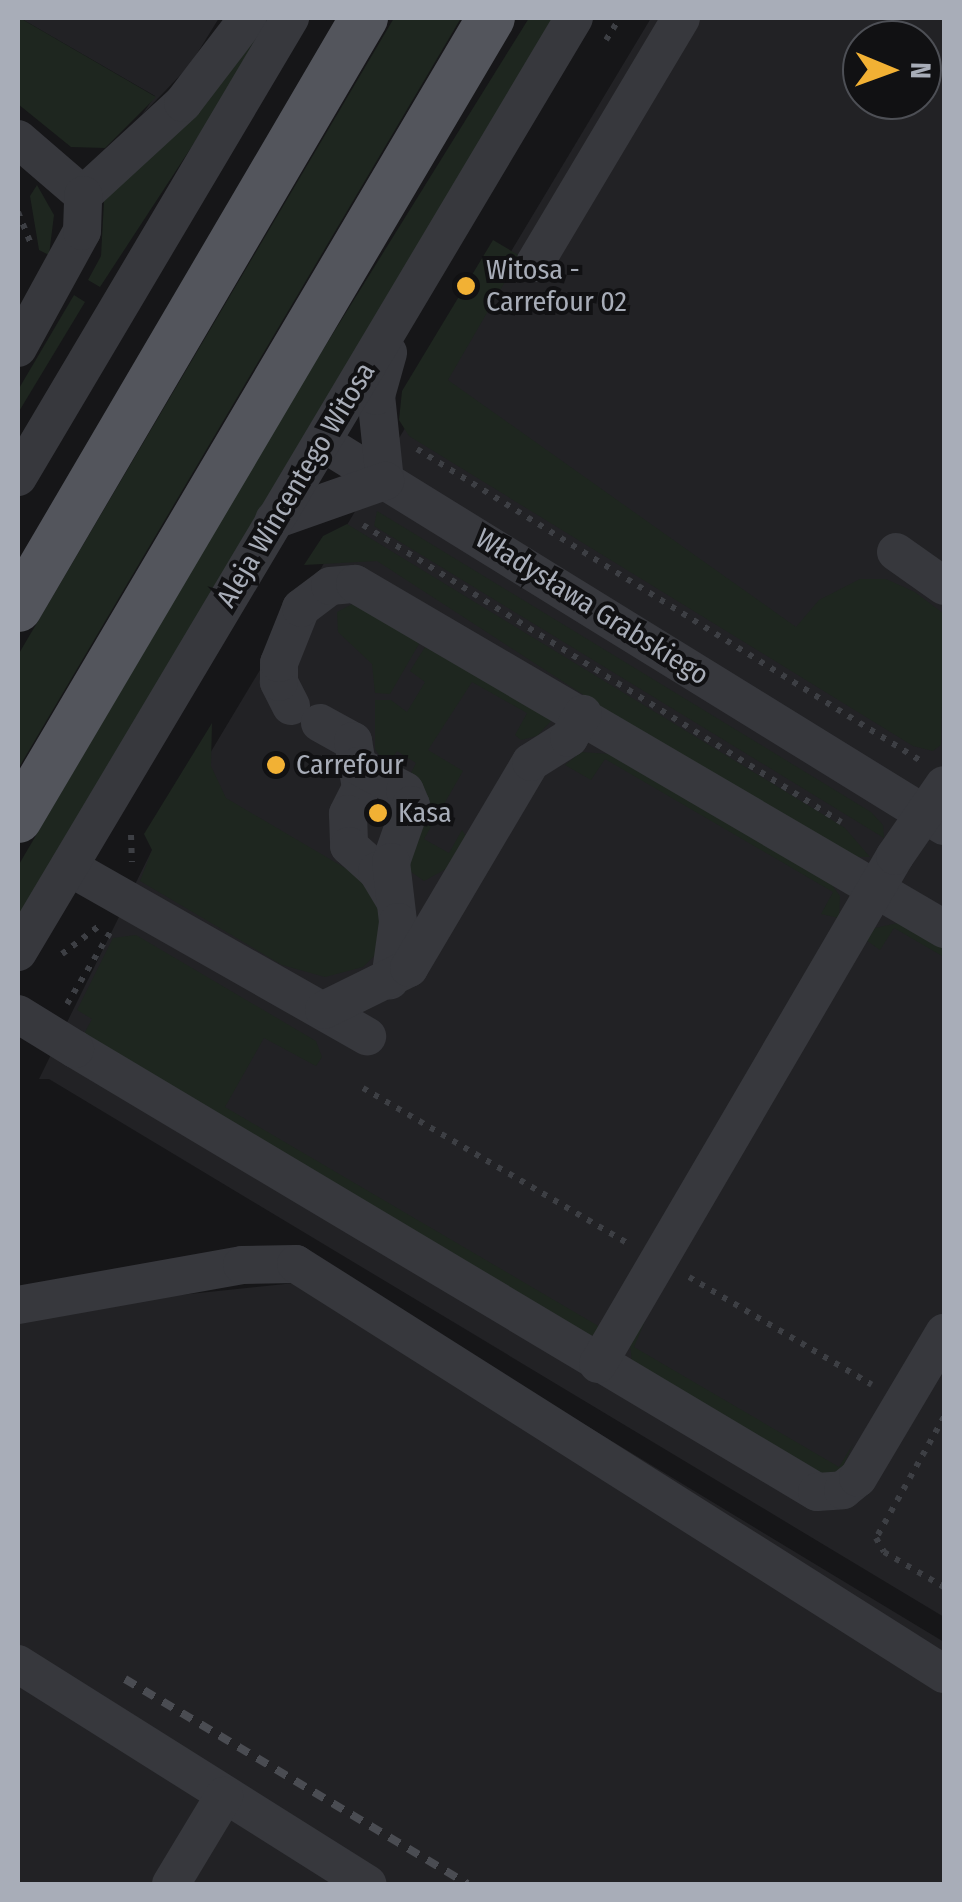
<!DOCTYPE html>
<html>
<head>
<meta charset="utf-8">
<style>
  body { margin:0 }
  #map { position:relative; width:962px; height:1902px; overflow:hidden; background:#161618; font-family:"Fira Sans Condensed",sans-serif }
  div>[style] { position:absolute }
  [style*='--x'] { left:calc(var(--x)*1px); top:calc(var(--y)*1px); width:calc(var(--w)*1px); rotate:calc(var(--a)*1deg) }
  .built>* { inset:0; background:#222225 }
  .green>* { inset:0; background:#1e261f }
  .path>* { height:6px; margin-top:-3px; transform-origin:0; background:repeating-linear-gradient(90deg,#3d3f44 0 5px,transparent 0 13px) }
  .minor>* { height:38px; margin:-19px; padding:0 19px; transform-origin:19px; border-radius:19px; background:#37383d }
  .major>* { height:48px; margin:-24px; padding:0 24px; transform-origin:24px; border-radius:24px; background:#53555c }
  .rail>* { height:8px; margin-top:-4px; transform-origin:0; background:repeating-linear-gradient(90deg,#4a4c52 0 12px,transparent 0 22px) }
  .minor-bridge>* { height:38px; margin:-19px; padding:0 19px; transform-origin:19px; border-radius:19px; background:#37383d }
  .dots>* { width:28px; height:28px; translate:-50% -50%; box-sizing:border-box; border:5px solid #111113; border-radius:50% }
  span { translate:-50% -50%; white-space:nowrap; text-align:center; line-height:1.15; -webkit-text-stroke:8px #111113; paint-order:stroke }
  .poi-label { font-size:28px; color:#a8adb8 }
  .left { translate:0 -50%; text-align:left }
  .street-label { font-size:28px; color:#a8adb8 }
  .frame { position:absolute; inset:0; border:20px solid #a8adb8; pointer-events:none }
  .north { position:absolute; left:842px; top:20px; width:100px; height:100px; box-sizing:border-box; background:#111113; border:2px solid #4d4f55; border-radius:50%; rotate:91deg; font-size:28px; font-weight:700; line-height:40px; text-align:center; color:#a8adb8 }
  .north::after { content:''; display:block; margin:auto; width:35px; height:45px; background:#f2b134; clip-path:polygon(50% 0,100% 100%,50% 72%,0 100%) }
</style>
</head>
<body>
<div id="map">
  <div class="built">
    <div style="clip-path:polygon(20px 18px,219px 18px,190px 65px,141px 116px,155px 96px)"></div>
    <div style="clip-path:polygon(evenodd,651px 18px,944px 18px,944px 1617px,49px 1079px,39px 1079px,152px 850px,651px 18px,862px 40px,922px 40px,922px 100px,862px 100px,862px 40px)"></div>
    <div style="clip-path:polygon(342px 1278px,944px 1642px,944px 1884px,18px 1884px,18px 1312px)"></div>
  </div>
  <div class="green">
    <div style="clip-path:polygon(18px 18px,20px 18px,156px 97px,105px 148px,71px 147px,18px 104px)"></div>
    <div style="clip-path:polygon(394px 18px,461px 18px,18px 769px,18px 655px)"></div>
    <div style="clip-path:polygon(529px 18px,553px 18px,18px 920px,18px 866px,296px 393px)"></div>
    <div style="clip-path:polygon(255px 35px,262px 39px,100px 287px,88px 280px,101px 256px,104px 201px)"></div>
    <div style="clip-path:polygon(37px 185px,54px 215px,49px 255px,39px 250px,30px 196px)"></div>
    <div style="clip-path:polygon(493px 240px,520px 256px,448px 380px,796px 627px,819px 600px,860px 579px,886px 579px,915px 592px,944px 614px,941px 745px,933px 751px,913px 746px,409px 436px,399px 420px,402px 391px)"></div>
    <div style="clip-path:polygon(74px 295px,85px 302px,18px 413px,18px 390px)"></div>
    <div style="clip-path:polygon(377px 511px,871px 812px,883px 825px,884px 838px,374px 526px)"></div>
    <div style="clip-path:polygon(347px 524px,845px 828px,870px 857px,857px 857px,630px 725px,377px 561px,304px 565px,323px 536px)"></div>
    <div style="clip-path:polygon(356px 602px,387px 610px,419px 644px,390px 694px,375px 693px,372px 664px,338px 632px,337px 612px)"></div>
    <div style="clip-path:polygon(425px 647px,553px 719px,537px 736px,521px 740px,515px 735px,527px 713px,472px 682px,428px 750px,463px 771px,424px 839px,449px 853px,462px 830px,466px 836px,446px 869px,424px 881px,404px 867px,408px 779px,416px 763px,397px 751px,387px 767px,375px 749px,375px 700px,391px 700px,407px 712px,425px 682px,410px 671px)"></div>
    <div style="clip-path:polygon(212px 723px,211px 766px,226px 798px,357px 875px,381px 911px,375px 955px,363px 967px,325px 977px,282px 965px,140px 881px,152px 850px,144px 834px)"></div>
    <div style="clip-path:polygon(581px 752px,610px 754px,830px 882px,840px 896px,839px 918px,821px 914px,833px 892px,605px 759px,591px 780px,565px 765px)"></div>
    <div style="clip-path:polygon(898px 923px,944px 949px,944px 957px,894px 928px,880px 950px,866px 940px,875px 928px)"></div>
    <div style="clip-path:polygon(136px 935px,316px 1041px,322px 1057px,316px 1066px,264px 1038px,225px 1107px,600px 1327px,597px 1333px,591px 1336px,84px 1034px,92px 1019px,77px 1010px,113px 938px)"></div>
    <div style="clip-path:polygon(645px 1321px,634px 1347px,839px 1467px,853px 1444px,841px 1471px,819px 1474px,632px 1362px,630px 1344px)"></div>
  </div>
  <div class="path">
    <div style="--x:606;--y:40;--w:26;--a:-58"></div>
    <div style="--x:18;--y:212;--w:38;--a:68"></div>
    <div style="--x:417;--y:449;--w:593;--a:31.76"></div>
    <div style="--x:363;--y:525;--w:563;--a:31.85"></div>
    <div style="--x:131;--y:835;--w:27;--a:88"></div>
    <div style="--x:62;--y:954;--w:46;--a:-37.1"></div>
    <div style="--x:67;--y:1004;--w:87;--a:-59"></div>
    <div style="--x:363;--y:1088;--w:308;--a:30.4"></div>
    <div style="--x:689;--y:1277;--w:212;--a:30.5"></div>
    <div style="--x:944;--y:1417;--w:139;--a:119.3"></div>
    <div style="--x:876;--y:1538;--w:16;--a:60"></div>
    <div style="--x:884;--y:1552;--w:69;--a:30.3"></div>
  </div>
  <div class="minor">
    <div style="--x:18;--y:139;--w:86;--a:40.7"></div>
    <div style="--x:83;--y:195;--w:136;--a:-42.6"></div>
    <div style="--x:183;--y:103;--w:107;--a:-52.6"></div>
    <div style="--x:535;--y:263;--w:285;--a:-59.2"></div>
    <div style="--x:18;--y:348;--w:133;--a:-61.3"></div>
    <div style="--x:82;--y:231;--w:36;--a:-88"></div>
    <div style="--x:322;--y:442;--w:731;--a:31.69"></div>
    <div style="--x:18;--y:477;--w:534;--a:-59.35"></div>
    <div style="--x:385;--y:481;--w:85;--a:-96"></div>
    <div style="--x:376;--y:396;--w:45;--a:-74.4"></div>
    <div style="--x:274;--y:520;--w:118;--a:-19.4"></div>
    <div style="--x:896;--y:552;--w:59;--a:35.3"></div>
    <div style="--x:291;--y:706;--w:27;--a:-117"></div>
    <div style="--x:279;--y:682;--w:19;--a:-90"></div>
    <div style="--x:279;--y:663;--w:59;--a:-68.2"></div>
    <div style="--x:301;--y:608;--w:36;--a:-37"></div>
    <div style="--x:330;--y:586;--w:25;--a:-5"></div>
    <div style="--x:355;--y:584;--w:683;--a:30.36"></div>
    <div style="--x:320;--y:723;--w:38;--a:29"></div>
    <div style="--x:353;--y:741;--w:48;--a:80.3"></div>
    <div style="--x:361;--y:788;--w:29;--a:117"></div>
    <div style="--x:348;--y:814;--w:32;--a:88"></div>
    <div style="--x:349;--y:846;--w:38;--a:42"></div>
    <div style="--x:377;--y:871;--w:33;--a:59"></div>
    <div style="--x:358;--y:766;--w:53;--a:28"></div>
    <div style="--x:405;--y:791;--w:15;--a:67"></div>
    <div style="--x:411;--y:805;--w:60;--a:109.3"></div>
    <div style="--x:391;--y:862;--w:60;--a:83.3"></div>
    <div style="--x:398;--y:922;--w:59;--a:97.9"></div>
    <div style="--x:69;--y:867;--w:343;--a:29.6"></div>
    <div style="--x:18;--y:952;--w:1087;--a:-59.24"></div>
    <div style="--x:324;--y:1010;--w:95;--a:-26.3"></div>
    <div style="--x:409;--y:968;--w:239;--a:-59.4"></div>
    <div style="--x:531;--y:762;--w:45;--a:-32.3"></div>
    <div style="--x:569;--y:738;--w:28;--a:-60"></div>
    <div style="--x:75;--y:1049;--w:864;--a:30.84"></div>
    <div style="--x:817;--y:1492;--w:26;--a:-4"></div>
    <div style="--x:843;--y:1490;--w:19;--a:-39"></div>
    <div style="--x:858;--y:1478;--w:169;--a:-59.3"></div>
    <div style="--x:18;--y:1305;--w:228;--a:-10.1"></div>
    <div style="--x:242;--y:1265;--w:54;--a:-1.1"></div>
    <div style="--x:296;--y:1264;--w:767;--a:32.32"></div>
    <div style="--x:598;--y:1364;--w:588;--a:-59.69"></div>
    <div style="--x:895;--y:856;--w:86;--a:-55.4"></div>
    <div style="--x:18;--y:1664;--w:413;--a:32.2"></div>
    <div style="--x:171;--y:1884;--w:103;--a:-58.9"></div>
  </div>
  <div class="major">
    <div style="--x:18;--y:608;--w:684;--a:-59.61"></div>
    <div style="--x:18;--y:819;--w:930;--a:-59.44"></div>
  </div>
  <div class="rail">
    <div style="--x:125;--y:1679;--w:399;--a:30.9"></div>
  </div>
  <div class="minor-bridge">
    <div style="--x:18;--y:1014;--w:67;--a:31.6"></div>
  </div>
  <div class="dots">
    <div style="left:466px;top:286px;background:#f2b134"></div>
    <div style="left:276px;top:765px;background:#f2b134"></div>
    <div style="left:378px;top:813px;background:#f2b134"></div>
  </div>
  <div class="poi-label">
    <span class="left" style="left:486px;top:286px">Witosa -<br>Carrefour 02</span>
    <span class="left" style="left:296px;top:765px">Carrefour</span>
    <span class="left" style="left:398px;top:813px">Kasa</span>
  </div>
  <div class="street-label">
    <span style="left:296px;top:485px;rotate:-59deg">Aleja Wincentego Witosa</span>
    <span style="left:592px;top:607px;rotate:32deg">Władysława Grabskiego</span>
  </div>
  <div class="frame"></div>
  <div class="north">N</div>
</div>
</body>
</html>
